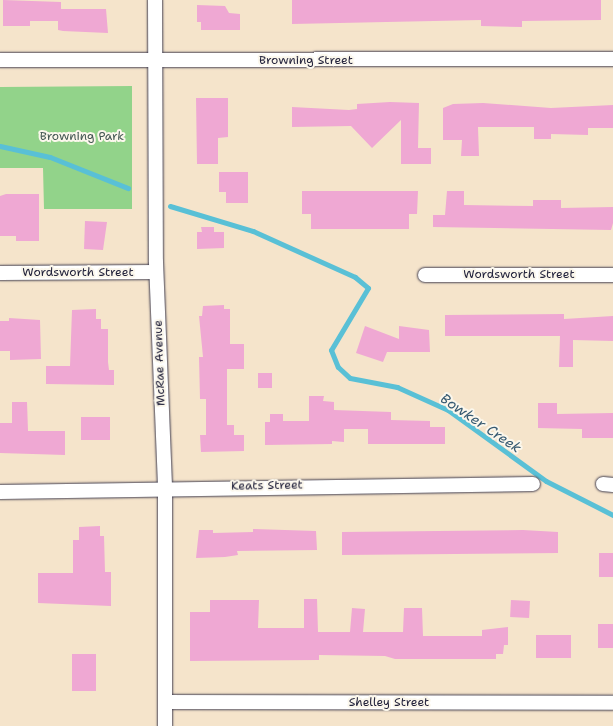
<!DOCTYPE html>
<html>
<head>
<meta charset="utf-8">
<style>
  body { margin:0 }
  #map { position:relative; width:613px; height:726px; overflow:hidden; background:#f5e4cb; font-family:"Shantell Sans",sans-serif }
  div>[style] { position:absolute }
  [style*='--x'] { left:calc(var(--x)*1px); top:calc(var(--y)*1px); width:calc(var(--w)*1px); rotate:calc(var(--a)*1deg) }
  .green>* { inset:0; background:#92d38a }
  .stream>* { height:5px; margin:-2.5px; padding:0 2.5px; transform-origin:2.5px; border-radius:2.5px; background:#59c0d6 }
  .building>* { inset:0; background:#efa8d3; transform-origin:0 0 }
  .roads { filter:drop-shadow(0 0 1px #423f51) drop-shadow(0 0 1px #423f51) }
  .street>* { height:14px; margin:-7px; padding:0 7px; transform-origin:7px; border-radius:7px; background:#fff }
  span { translate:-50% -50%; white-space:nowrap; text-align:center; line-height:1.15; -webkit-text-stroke:4px #fbf7ec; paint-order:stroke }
  .street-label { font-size:12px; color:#22223b }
  .park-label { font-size:12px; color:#445753 }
  .water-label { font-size:14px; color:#355971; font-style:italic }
</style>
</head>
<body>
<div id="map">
  <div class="green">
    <div style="clip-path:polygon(132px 86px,132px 209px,44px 209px,43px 168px,0 168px,0 87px)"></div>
  </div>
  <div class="stream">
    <div style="--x:0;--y:146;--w:51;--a:12.4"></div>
    <div style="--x:50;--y:157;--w:84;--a:21.7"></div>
    <div style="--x:170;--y:206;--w:87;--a:16.8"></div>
    <div style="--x:253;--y:231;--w:112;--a:24.3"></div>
    <div style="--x:355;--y:277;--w:17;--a:40"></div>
    <div style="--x:368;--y:288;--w:72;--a:120.8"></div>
    <div style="--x:331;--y:350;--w:18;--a:68"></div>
    <div style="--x:338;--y:367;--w:16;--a:43"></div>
    <div style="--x:350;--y:378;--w:48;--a:10.8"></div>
    <div style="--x:397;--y:387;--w:56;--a:24.3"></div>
    <div style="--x:448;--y:410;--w:121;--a:35.9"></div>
    <div style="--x:546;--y:481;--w:75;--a:26.9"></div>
  </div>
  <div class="building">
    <div style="clip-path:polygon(3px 0,61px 2px,61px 9px,106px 9px,108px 33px,63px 31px,58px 30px,58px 21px,30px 21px,30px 26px,3px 26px)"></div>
    <div style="clip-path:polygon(292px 0,601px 0,601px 20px,522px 21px,522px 27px,481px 26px,481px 20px,292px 24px)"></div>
    <div style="clip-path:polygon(197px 5px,225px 6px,229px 13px,240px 14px,240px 30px,201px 30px,201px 22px,197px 22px)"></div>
    <div style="clip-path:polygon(196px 98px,228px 98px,228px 137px,218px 138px,218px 164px,197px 164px)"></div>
    <div style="clip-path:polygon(390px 102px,419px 103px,418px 148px,431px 148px,431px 164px,401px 164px,401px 120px,372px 148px,351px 126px,292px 127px,292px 107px,349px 110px,357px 109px,357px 104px)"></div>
    <div style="clip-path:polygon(483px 103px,551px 108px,613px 105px,613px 128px,588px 128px,588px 135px,551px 134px,551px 139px,534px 139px,534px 127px,478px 127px,479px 156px,461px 156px,462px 140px,443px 140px,443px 108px,453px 104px)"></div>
    <div style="clip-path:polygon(219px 172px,248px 172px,248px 203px,226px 203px,226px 192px,219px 192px)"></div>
    <div style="clip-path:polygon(302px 191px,418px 191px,417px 214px,409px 214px,409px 229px,311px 229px,311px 214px,302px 214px)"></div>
    <div style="clip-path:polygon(447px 191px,464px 191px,464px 205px,533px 206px,533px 200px,561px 200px,561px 208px,613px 207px,613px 223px,611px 230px,433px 227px,433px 215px,445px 215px)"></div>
    <div style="clip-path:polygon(6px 194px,39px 194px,39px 241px,16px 241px,16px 236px,0 236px,0 196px)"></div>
    <div style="clip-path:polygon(85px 221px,107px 222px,103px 250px,84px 249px)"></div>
    <div style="clip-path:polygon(201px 227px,214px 227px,214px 232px,224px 232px,224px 248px,197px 249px,197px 232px,202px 232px)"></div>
    <div style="clip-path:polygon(224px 305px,224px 309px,230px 309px,230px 344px,244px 344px,244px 369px,227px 369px,227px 425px,234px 425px,234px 435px,244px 435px,244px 451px,201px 452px,200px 435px,206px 435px,206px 399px,200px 399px,199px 357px,203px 357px,199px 316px,202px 316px,203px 306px)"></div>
    <div style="clip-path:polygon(96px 309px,96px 319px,101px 319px,101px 329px,108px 329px,108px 362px,109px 370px,114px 370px,114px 385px,46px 384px,46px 366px,70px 366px,72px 310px)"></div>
    <div style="clip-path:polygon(564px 314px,564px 319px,613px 316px,613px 341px,573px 340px,573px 367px,559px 367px,560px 336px,445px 336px,445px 315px)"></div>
    <div style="clip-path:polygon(9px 318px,40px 320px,41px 359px,10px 360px,10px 351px,0 351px,0 321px,9px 321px)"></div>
    <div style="clip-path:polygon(365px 326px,399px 339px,399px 326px,429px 330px,430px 352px,387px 352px,383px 362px,356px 353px)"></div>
    <div style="left:258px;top:373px;width:14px;height:15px"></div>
    <div style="clip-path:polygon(309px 396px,324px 396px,323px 401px,334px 402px,334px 410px,391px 412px,391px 420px,430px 421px,430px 427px,445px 427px,445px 444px,368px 444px,368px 429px,344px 429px,344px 442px,332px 441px,332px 444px,265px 445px,265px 422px,270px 422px,270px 414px,283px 414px,283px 421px,309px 421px)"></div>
    <div style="clip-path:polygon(12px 402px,27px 402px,28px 431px,65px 431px,65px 455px,0 453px,0 423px,12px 423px)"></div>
    <div style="clip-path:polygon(538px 403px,557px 403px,557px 414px,613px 413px,613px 438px,582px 438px,582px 429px,538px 428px)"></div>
    <div style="left:81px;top:417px;width:29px;height:23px"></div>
    <div style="clip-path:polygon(100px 526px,100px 536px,104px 536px,105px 572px,111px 572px,111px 606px,38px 603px,38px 573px,73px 573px,73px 540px,79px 540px,79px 527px)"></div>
    <div style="clip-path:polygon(253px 529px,316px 531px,317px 550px,237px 551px,238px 555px,225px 557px,196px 558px,199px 530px,213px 530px,213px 533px,253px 532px)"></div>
    <div style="clip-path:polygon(523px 530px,558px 532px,558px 553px,342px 555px,342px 532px)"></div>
    <div style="left:599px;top:553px;width:14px;height:24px"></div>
    <div style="clip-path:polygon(304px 599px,317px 599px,318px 632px,350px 632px,352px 608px,365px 609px,363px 632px,403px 632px,404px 608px,422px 608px,423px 636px,482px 636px,482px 630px,508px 627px,508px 645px,504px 645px,503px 654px,496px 654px,496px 659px,395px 659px,385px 656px,319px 655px,319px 660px,190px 661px,190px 612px,210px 612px,210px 600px,259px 600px,258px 628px,304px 628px)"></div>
    <div style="left:511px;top:600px;width:19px;height:17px;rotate:3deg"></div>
    <div style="left:598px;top:624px;width:15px;height:24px"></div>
    <div style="left:536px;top:635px;width:35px;height:23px"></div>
    <div style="left:72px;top:654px;width:24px;height:37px"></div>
  </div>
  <div class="roads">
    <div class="street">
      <div style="--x:155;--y:0;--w:262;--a:89.8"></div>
      <div style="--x:156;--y:262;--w:227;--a:87.7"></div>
      <div style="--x:165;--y:489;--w:237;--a:90"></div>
      <div style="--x:0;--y:60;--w:613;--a:-0.09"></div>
      <div style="--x:0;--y:273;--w:156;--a:-0.4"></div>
      <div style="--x:425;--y:275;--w:188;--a:0"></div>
      <div style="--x:603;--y:484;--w:10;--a:6"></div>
      <div style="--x:0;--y:492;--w:533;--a:-0.86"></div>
      <div style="--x:165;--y:702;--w:448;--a:0.1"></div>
    </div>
  </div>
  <div class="street-label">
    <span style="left:306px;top:61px">Browning Street</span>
    <span style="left:78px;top:273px">Wordsworth Street</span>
    <span style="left:519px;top:275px">Wordsworth Street</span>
    <span style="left:160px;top:363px;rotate:-92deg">McRae Avenue</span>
    <span style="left:267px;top:486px;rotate:-1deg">Keats Street</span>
    <span style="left:389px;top:703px">Shelley Street</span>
  </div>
  <div class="park-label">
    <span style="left:82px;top:137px">Browning Park</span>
  </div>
  <div class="water-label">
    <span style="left:481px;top:423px;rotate:34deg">Bowker Creek</span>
  </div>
</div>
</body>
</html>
